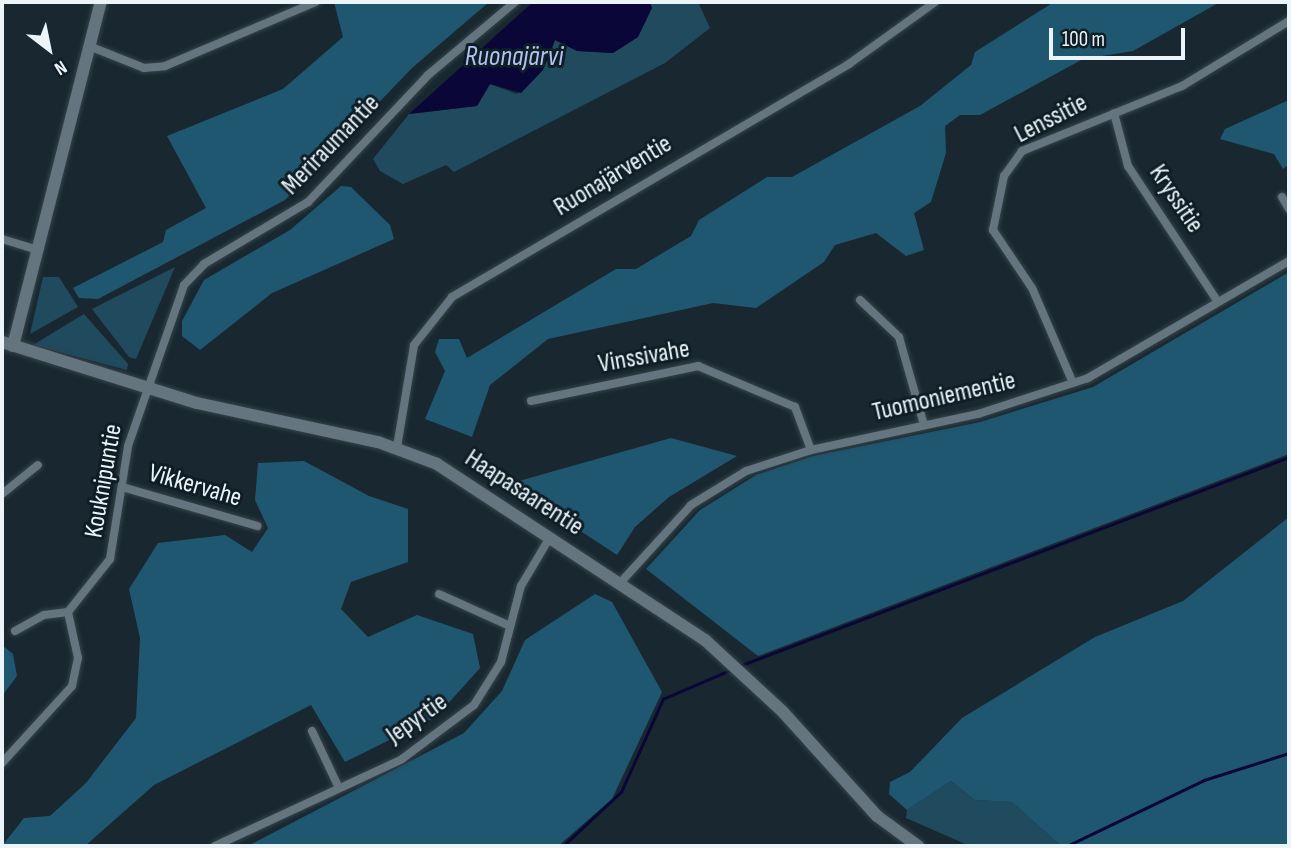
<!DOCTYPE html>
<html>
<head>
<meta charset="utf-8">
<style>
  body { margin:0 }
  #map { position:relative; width:1291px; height:848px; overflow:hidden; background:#192830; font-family:"Sofia Sans Condensed",sans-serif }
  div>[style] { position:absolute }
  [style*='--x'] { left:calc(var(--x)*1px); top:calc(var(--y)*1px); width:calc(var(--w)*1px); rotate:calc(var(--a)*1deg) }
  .green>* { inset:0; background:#204a5e }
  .forest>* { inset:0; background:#1f5771 }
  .water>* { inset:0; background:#0a0637 }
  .stream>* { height:2.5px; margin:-1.25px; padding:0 1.25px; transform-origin:1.25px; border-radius:1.25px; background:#0a0637 }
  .roads { filter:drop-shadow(0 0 2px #36434a) drop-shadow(0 0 2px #36434a) }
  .minor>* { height:8px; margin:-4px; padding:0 4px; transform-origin:4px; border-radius:4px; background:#64757f }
  .secondary>* { height:12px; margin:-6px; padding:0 6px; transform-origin:6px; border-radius:6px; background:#64757f }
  span { translate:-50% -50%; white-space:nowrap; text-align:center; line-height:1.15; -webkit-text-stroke:6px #0f1e26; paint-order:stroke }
  .street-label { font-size:26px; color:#eaf4f9 }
  .water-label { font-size:28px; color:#b5c0f2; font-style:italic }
  .frame { position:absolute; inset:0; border:4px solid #eaf4f9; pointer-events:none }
  .north { position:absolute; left:14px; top:14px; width:70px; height:70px; -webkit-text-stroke:5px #0f1e26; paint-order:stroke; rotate:148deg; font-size:19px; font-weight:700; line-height:28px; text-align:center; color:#eaf4f9 }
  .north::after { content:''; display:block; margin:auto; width:24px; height:32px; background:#eaf4f9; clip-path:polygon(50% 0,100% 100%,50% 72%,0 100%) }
  .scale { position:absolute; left:1049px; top:28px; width:136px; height:32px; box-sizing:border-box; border:4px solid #eaf4f9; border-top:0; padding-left:9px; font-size:21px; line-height:24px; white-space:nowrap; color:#eaf4f9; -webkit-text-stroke:5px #0f1e26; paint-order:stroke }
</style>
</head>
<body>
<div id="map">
  <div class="green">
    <div style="clip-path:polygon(650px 2px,698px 2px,710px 28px,665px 63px,454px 172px,446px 165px,403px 184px,380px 171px,373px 159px,409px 114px,477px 106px,490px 84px,517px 94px,549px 58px,555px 40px,578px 51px,613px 53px,638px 37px)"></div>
    <div style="clip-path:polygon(175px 267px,136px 359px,129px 357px,92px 309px)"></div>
    <div style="clip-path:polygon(43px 277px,59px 277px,78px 307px,30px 334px)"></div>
    <div style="clip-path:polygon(84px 314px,128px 364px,127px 370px,33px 345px)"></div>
    <div style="clip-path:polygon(951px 781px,975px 800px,1012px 802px,1061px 846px,970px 846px,906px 818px,907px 810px)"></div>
  </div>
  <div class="forest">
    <div style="clip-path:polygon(334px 2px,489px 2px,412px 68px,285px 200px,98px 299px,79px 298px,73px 288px,163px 242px,166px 230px,206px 208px,167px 136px,283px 89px,343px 37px)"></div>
    <div style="clip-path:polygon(1054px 2px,1220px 2px,1133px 51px,1083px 59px,980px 115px,960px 115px,945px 126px,946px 153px,931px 202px,914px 213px,924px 250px,906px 256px,876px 233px,835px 245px,824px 262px,756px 308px,713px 303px,548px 339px,490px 385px,472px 437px,425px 419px,445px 371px,435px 352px,439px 339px,459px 339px,467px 358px,616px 269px,636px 269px,691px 236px,699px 220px,767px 177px,792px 177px,920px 106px,971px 65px,975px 52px)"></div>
    <div style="clip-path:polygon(1289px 100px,1289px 164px,1283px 169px,1274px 154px,1220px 139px,1225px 129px)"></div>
    <div style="clip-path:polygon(341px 186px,351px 187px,390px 225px,394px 239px,272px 293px,200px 350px,182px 336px,182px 321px,204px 280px,290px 230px)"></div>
    <div style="clip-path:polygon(1289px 272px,1289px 454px,758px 656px,646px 569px,700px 510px,756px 475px,813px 456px,980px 422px,1093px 387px)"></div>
    <div style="clip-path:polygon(671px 438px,737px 456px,669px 497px,635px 527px,617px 555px,547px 509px,519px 481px)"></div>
    <div style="clip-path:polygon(304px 461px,369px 496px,408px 509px,408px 562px,351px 582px,341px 609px,368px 637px,417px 615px,473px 634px,480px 668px,436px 717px,345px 762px,311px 705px,154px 785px,85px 846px,2px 846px,24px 818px,50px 816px,86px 783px,136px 718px,140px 638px,129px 589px,158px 543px,225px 535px,252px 552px,268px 528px,255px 500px,258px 463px)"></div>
    <div style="clip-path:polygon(1289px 517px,1289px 846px,1061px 846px,1012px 802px,975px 800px,951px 781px,907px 810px,889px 794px,890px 782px,910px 772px,962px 718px,1095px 637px,1183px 601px)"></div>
    <div style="clip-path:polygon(595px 594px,612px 602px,662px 692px,612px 799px,558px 846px,248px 846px,464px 733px,502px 691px,525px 640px)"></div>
    <div style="clip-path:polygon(2px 645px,13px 654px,17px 676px,2px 696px)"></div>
  </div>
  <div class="water">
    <div style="clip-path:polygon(533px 2px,650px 2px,652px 8px,638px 37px,613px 53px,577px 51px,555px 40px,543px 70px,521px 93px,490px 84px,477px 106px,409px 114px)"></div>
  </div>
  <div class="stream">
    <div style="--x:739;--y:666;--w:588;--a:-20.81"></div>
    <div style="--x:563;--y:846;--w:79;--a:-43"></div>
    <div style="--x:621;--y:792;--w:102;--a:-65.7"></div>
    <div style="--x:663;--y:699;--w:73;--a:-23.4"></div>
    <div style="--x:1067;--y:846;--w:152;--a:-25.7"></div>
    <div style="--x:1204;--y:780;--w:89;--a:-17.6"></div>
  </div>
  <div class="roads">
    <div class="minor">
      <div style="--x:94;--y:48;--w:54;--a:21.8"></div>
      <div style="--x:144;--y:68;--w:21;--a:-5"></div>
      <div style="--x:165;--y:66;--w:164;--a:-23"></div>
      <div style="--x:1114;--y:113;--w:55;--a:75.2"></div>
      <div style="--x:1128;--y:166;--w:163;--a:56.5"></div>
      <div style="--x:1282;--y:197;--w:14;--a:60"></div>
      <div style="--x:2;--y:239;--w:39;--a:17"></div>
      <div style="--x:860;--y:300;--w:54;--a:43.5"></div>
      <div style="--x:899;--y:337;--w:91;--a:74.1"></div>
      <div style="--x:1073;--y:383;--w:103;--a:-113.3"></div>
      <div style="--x:1032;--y:288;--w:70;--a:-123.9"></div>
      <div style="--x:993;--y:230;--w:55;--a:-78.5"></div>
      <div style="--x:1004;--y:176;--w:31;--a:-54"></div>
      <div style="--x:1022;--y:151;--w:173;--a:-22.1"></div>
      <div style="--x:1182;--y:86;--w:125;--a:-31.3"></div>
      <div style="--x:531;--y:401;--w:171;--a:-11.8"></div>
      <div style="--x:698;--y:366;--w:105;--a:22.9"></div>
      <div style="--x:795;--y:407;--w:46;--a:69.6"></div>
      <div style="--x:397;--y:447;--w:103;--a:-80.5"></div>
      <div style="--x:414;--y:345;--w:61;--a:-51.6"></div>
      <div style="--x:452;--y:297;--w:460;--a:-30.4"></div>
      <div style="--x:849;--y:64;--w:106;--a:-35.8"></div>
      <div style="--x:122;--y:487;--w:141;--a:16.1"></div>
      <div style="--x:2;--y:494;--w:46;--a:-38.9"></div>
      <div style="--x:621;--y:582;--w:104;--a:-47.7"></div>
      <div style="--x:691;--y:505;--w:65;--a:-31.7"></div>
      <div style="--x:746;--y:471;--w:68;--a:-17.9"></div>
      <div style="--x:811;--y:450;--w:171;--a:-12.2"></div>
      <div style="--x:978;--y:414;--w:116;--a:-18.1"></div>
      <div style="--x:1088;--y:378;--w:233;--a:-30.2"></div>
      <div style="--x:439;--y:594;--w:78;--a:24.3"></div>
      <div style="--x:15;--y:631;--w:33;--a:-29"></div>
      <div style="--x:44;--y:615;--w:24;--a:-7"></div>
      <div style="--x:68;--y:612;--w:68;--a:-51.6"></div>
      <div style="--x:110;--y:559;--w:114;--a:-80.9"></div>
      <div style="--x:128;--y:446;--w:170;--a:-70.8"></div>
      <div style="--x:184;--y:285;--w:29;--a:-46"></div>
      <div style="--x:204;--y:264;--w:121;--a:-30.8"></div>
      <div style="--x:308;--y:202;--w:175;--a:-46.6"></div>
      <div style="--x:428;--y:75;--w:114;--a:-40"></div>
      <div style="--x:312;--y:731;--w:61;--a:64.7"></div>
      <div style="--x:2;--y:763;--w:104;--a:-47.7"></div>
      <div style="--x:72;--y:686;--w:29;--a:-78"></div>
      <div style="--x:78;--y:658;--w:47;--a:-102.3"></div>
      <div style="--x:215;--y:846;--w:206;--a:-24.9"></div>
      <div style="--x:402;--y:759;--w:90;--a:-36.9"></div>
      <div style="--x:474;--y:705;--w:51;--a:-57.9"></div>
      <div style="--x:501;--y:662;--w:79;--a:-75.3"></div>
      <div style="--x:521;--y:586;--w:57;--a:-59.4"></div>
    </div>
    <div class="secondary">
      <div style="--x:2;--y:342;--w:204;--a:17.4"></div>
      <div style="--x:197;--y:403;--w:185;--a:12.2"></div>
      <div style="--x:378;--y:442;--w:63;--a:20.4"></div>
      <div style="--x:437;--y:464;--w:321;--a:33.3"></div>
      <div style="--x:705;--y:640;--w:106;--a:42.7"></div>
      <div style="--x:783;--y:712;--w:140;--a:47.9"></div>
      <div style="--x:877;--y:816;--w:51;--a:36.2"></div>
      <div style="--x:13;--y:346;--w:355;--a:-75.7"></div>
    </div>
  </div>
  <div class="street-label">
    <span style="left:1051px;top:119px;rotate:-27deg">Lenssitie</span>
    <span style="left:331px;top:145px;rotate:-46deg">Meriraumantie</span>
    <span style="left:613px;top:176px;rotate:-31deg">Ruonajärventie</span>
    <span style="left:1176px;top:199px;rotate:56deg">Kryssitie</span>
    <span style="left:644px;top:357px;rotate:-10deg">Vinssivahe</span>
    <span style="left:944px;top:397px;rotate:-13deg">Tuomoniementie</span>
    <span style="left:104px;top:481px;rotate:-80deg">Kouknipuntie</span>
    <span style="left:195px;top:486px;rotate:16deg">Vikkervahe</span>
    <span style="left:524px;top:493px;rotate:33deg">Haapasaarentie</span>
    <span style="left:417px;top:719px;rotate:-35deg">Jepyrtie</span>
  </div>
  <div class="water-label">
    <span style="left:514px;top:57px">Ruonajärvi</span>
  </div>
  <div class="frame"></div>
  <div class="north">N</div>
  <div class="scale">100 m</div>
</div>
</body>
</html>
